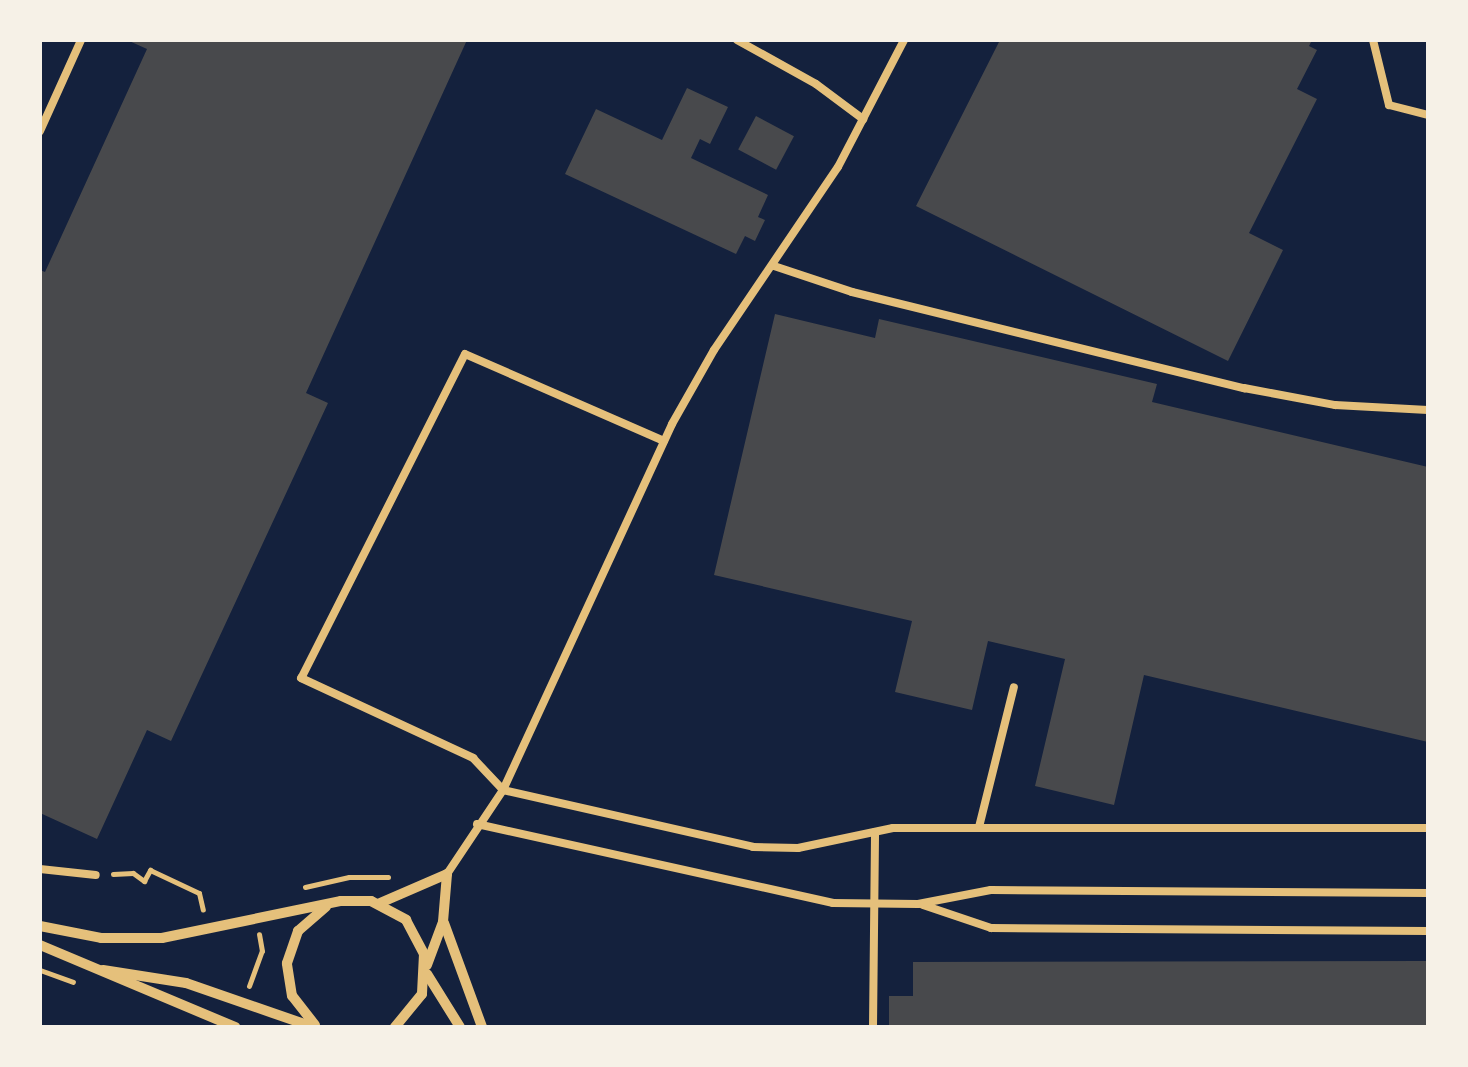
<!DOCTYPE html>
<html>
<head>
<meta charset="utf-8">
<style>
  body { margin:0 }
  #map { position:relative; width:1468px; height:1067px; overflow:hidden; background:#14213d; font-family:"Source Sans 3",sans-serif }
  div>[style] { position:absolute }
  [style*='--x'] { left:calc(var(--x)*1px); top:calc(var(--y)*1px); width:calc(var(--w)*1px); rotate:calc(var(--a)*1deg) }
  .building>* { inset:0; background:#48494c; transform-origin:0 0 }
  .path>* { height:5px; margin:-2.5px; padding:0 2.5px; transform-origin:2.5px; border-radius:2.5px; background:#e5c07b }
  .service>* { height:8px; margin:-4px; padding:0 4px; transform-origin:4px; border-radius:4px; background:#e5c07b }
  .minor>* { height:10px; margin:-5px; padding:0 5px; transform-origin:5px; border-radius:5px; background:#e5c07b }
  span { translate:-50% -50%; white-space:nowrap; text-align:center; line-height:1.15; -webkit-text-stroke:9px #f6f1e7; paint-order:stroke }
  .frame { position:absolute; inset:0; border:42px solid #f6f1e7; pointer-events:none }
</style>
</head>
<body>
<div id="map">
  <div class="building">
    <div style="clip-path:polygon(127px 40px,467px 40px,306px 393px,328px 403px,171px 741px,147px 730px,97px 839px,40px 813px,40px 270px,45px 272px,147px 49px)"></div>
    <div style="clip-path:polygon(1000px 40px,1312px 40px,1309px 46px,1317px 50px,1297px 89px,1317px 99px,1249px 233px,1283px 250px,1228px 361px,916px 206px)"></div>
    <div style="clip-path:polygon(687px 88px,728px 107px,710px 144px,700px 139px,691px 158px,768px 195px,758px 217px,765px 220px,755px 241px,745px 236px,736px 254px,565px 174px,596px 109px,662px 140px)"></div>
    <div style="left:756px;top:116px;width:43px;height:38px;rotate:28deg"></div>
    <div style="clip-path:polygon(775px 314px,875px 338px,879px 319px,1157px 384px,1152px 402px,1428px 467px,1428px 742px,1144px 675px,1114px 805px,1035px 786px,1065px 659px,988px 641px,972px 710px,895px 692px,912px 621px,714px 575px)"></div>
    <div style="clip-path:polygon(1428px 961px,1428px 1027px,889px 1027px,889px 996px,913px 996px,913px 962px)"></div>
  </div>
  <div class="path">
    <div style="--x:113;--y:874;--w:20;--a:-3"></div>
    <div style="--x:133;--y:873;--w:14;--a:36"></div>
    <div style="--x:144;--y:881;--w:13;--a:-61"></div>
    <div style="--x:150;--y:870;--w:54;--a:25.1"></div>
    <div style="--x:199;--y:893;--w:17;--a:77"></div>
    <div style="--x:305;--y:887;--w:45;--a:-12.8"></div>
    <div style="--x:349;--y:877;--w:39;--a:0"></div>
    <div style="--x:40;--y:970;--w:35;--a:20"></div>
    <div style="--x:249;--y:986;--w:37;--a:-70"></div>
    <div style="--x:262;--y:951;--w:17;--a:-100"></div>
  </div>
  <div class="service">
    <div style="--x:737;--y:40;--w:90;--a:29.1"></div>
    <div style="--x:816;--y:84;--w:59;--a:36.7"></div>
    <div style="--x:1373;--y:40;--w:67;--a:76.2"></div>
    <div style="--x:1389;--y:105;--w:40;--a:14.4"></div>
    <div style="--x:40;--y:131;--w:100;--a:-65.7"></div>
    <div style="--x:774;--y:266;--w:82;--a:18.4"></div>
    <div style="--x:852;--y:292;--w:404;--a:13.8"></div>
    <div style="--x:1244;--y:388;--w:93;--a:10.6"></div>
    <div style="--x:1335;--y:405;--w:93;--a:3.1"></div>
    <div style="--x:664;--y:441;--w:217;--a:-156.4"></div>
    <div style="--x:465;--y:354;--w:363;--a:116.8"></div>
    <div style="--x:301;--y:678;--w:190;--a:24.9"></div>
    <div style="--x:473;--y:758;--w:44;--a:46.8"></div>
    <div style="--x:503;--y:790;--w:256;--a:12.8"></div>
    <div style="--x:753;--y:847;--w:45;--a:1.3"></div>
    <div style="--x:798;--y:848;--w:97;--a:-11.9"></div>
    <div style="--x:893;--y:828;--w:535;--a:0"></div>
    <div style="--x:477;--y:824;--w:365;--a:12.5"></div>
    <div style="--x:833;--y:903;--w:85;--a:0.7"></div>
    <div style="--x:918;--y:904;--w:74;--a:-10.9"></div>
    <div style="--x:991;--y:890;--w:437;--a:0.4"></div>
    <div style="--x:979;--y:827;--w:144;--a:-76"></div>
    <div style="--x:40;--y:869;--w:56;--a:6.1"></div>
    <div style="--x:447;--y:874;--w:101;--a:-56.3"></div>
    <div style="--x:503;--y:790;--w:403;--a:-65.2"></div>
    <div style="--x:672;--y:424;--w:85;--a:-60.4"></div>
    <div style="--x:714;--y:350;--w:221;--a:-55.9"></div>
    <div style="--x:838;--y:167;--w:143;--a:-62.5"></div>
    <div style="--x:923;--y:905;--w:72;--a:18.7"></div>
    <div style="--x:991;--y:928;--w:437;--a:0.4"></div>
    <div style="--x:873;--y:1027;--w:195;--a:-89.4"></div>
  </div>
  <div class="minor">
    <div style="--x:380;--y:903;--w:73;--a:-23.4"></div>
    <div style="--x:447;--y:874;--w:48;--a:94.8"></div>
    <div style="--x:443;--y:922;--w:46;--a:110.4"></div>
    <div style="--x:444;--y:923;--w:111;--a:69.9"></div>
    <div style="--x:40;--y:926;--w:62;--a:11.1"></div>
    <div style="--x:101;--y:938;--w:61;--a:0"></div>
    <div style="--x:162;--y:938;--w:183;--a:-11.7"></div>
    <div style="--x:341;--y:901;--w:30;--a:0"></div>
    <div style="--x:371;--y:901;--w:40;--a:28"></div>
    <div style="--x:406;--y:920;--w:38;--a:62"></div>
    <div style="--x:424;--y:954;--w:40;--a:92.9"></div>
    <div style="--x:422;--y:994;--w:43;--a:129.3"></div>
    <div style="--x:40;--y:945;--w:212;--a:22.8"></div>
    <div style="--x:103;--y:970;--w:84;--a:8.9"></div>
    <div style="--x:186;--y:983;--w:134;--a:19.1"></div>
    <div style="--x:427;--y:974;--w:62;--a:58.1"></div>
    <div style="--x:315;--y:1025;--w:37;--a:-128"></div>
    <div style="--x:292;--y:996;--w:33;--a:-99"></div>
    <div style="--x:287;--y:963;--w:34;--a:-71"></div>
    <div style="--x:298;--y:931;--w:37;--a:-41"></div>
  </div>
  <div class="frame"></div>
</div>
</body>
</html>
